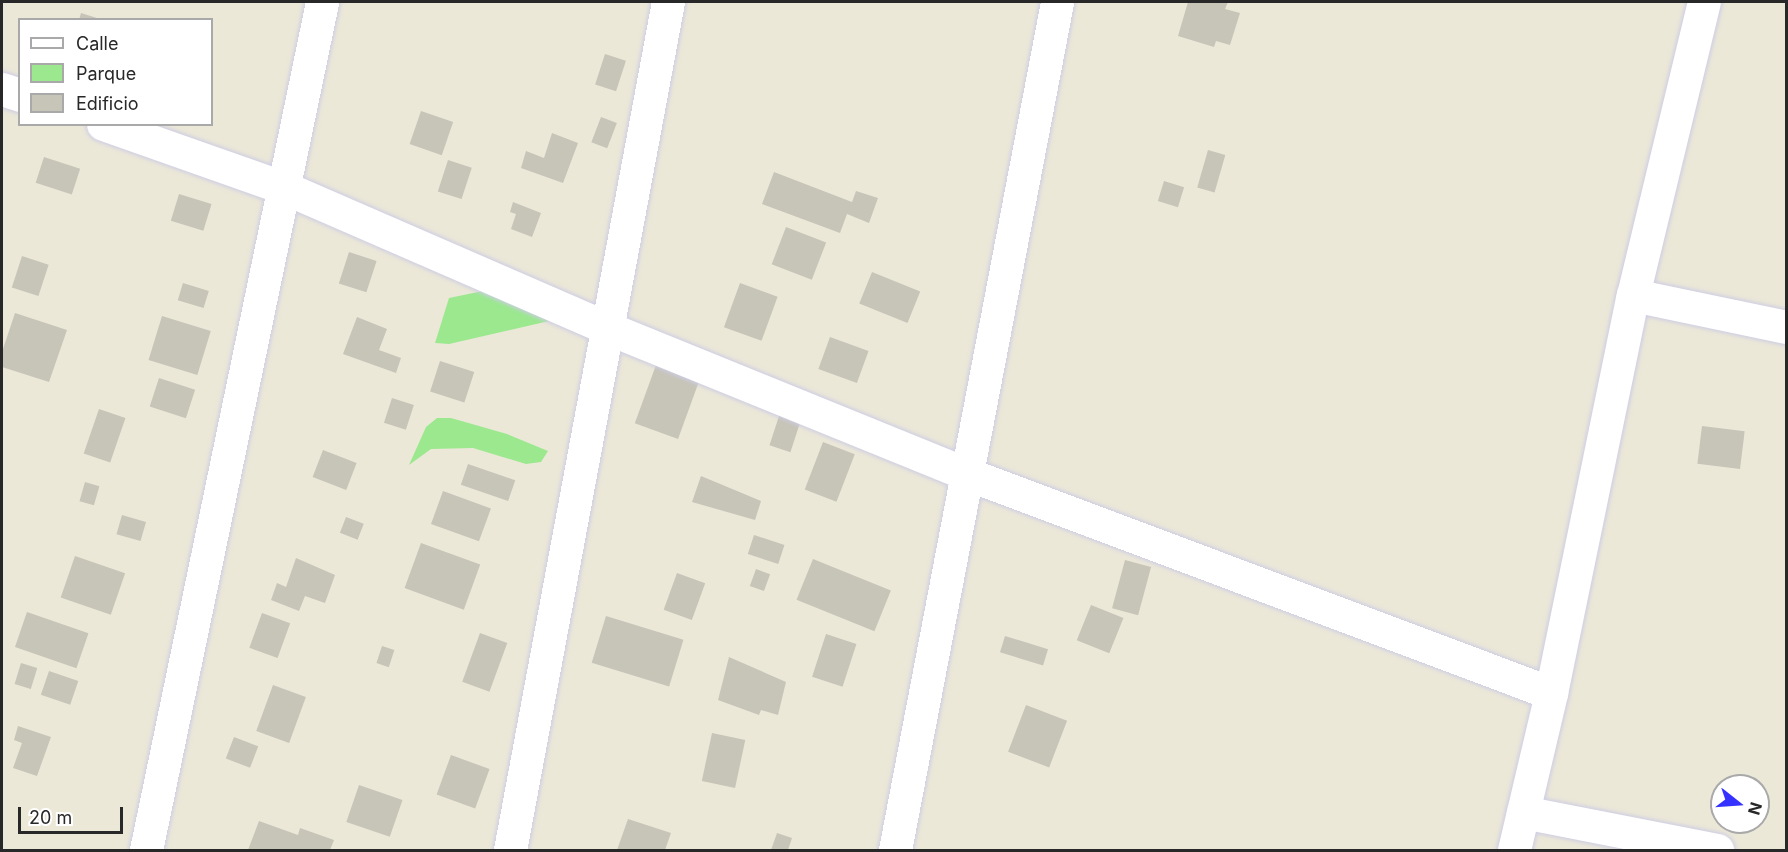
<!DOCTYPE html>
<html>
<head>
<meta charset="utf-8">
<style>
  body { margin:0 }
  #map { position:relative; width:1788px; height:852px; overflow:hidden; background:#ece8d8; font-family:Inter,sans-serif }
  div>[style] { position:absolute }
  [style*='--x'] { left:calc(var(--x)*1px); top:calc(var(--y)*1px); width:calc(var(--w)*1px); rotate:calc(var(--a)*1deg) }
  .green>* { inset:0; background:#9be88f }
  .building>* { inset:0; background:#c7c4b8; transform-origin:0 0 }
  .roads { filter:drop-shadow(0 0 2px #cdcde3) drop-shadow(0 0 2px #cdcde3) }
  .minor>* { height:33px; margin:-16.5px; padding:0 16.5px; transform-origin:16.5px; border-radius:16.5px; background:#fff }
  span { translate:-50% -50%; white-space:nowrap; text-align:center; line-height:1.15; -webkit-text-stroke:6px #fff; paint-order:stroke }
  .frame { position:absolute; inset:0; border:3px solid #282828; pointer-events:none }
  .legend { position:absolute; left:18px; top:18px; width:195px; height:108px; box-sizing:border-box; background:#fff; border:2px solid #a9a9a9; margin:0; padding:8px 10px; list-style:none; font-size:18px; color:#282828 }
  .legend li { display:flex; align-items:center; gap:12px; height:30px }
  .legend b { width:30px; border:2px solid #a9a9a9 }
  .north { position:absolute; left:1710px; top:774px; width:60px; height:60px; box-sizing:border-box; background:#fff; border:2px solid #a9a9a9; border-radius:50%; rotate:107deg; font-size:16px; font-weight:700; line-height:24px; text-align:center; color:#282828 }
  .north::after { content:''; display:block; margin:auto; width:21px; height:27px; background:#3532ff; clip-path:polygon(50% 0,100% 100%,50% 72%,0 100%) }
  .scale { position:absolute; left:18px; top:807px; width:105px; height:27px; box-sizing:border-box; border:3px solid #282828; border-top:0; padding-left:8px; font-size:18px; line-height:21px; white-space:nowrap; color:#282828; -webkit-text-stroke:4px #fff; paint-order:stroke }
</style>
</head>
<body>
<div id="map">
  <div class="green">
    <div style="clip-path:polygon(507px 286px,549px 321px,449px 344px,435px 343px,449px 298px)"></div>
    <div style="clip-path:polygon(437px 418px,451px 418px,507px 434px,548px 451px,541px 462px,526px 464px,473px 448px,431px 449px,409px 465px,426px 427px)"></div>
  </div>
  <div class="building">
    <div style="clip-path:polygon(1188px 2px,1228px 2px,1225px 9px,1240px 13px,1230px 45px,1216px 41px,1214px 47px,1178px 36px)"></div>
    <div style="clip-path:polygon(81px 13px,100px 19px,99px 20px,79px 20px)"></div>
    <div style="left:605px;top:54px;width:22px;height:32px;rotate:18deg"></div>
    <div style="left:421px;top:111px;width:34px;height:35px;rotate:19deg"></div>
    <div style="left:601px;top:117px;width:17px;height:27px;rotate:21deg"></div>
    <div style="clip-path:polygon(552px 133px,578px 143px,563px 183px,521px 168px,526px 151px,544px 158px)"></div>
    <div style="left:1208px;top:150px;width:18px;height:39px;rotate:16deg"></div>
    <div style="left:44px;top:157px;width:38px;height:27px;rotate:18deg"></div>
    <div style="left:448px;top:160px;width:25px;height:33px;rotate:18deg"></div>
    <div style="clip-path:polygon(774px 172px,852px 202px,856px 191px,878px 198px,869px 223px,847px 214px,840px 233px,762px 204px)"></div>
    <div style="left:1164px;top:181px;width:21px;height:21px;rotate:17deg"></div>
    <div style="left:179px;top:194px;width:34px;height:28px;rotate:17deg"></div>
    <div style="clip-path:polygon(513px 202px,541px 213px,532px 237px,511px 229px,516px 214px,510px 212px)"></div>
    <div style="left:786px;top:227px;width:43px;height:40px;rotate:21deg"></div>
    <div style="left:349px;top:252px;width:29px;height:33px;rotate:18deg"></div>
    <div style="left:22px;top:256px;width:28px;height:33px;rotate:18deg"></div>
    <div style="left:872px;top:272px;width:52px;height:34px;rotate:22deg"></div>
    <div style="left:183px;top:283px;width:27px;height:18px;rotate:17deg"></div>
    <div style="left:740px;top:283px;width:40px;height:47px;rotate:20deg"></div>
    <div style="clip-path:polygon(15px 313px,67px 330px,49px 382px,2px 367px,2px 352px)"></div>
    <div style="left:162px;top:316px;width:51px;height:46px;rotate:17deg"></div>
    <div style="clip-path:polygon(357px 317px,387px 329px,379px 350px,401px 358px,396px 373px,343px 354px)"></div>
    <div style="left:830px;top:337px;width:41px;height:34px;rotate:20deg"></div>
    <div style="left:440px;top:361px;width:36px;height:32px;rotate:18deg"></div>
    <div style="left:656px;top:365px;width:46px;height:62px;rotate:20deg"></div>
    <div style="left:159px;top:378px;width:38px;height:30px;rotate:18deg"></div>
    <div style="left:392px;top:398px;width:23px;height:26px;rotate:18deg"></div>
    <div style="left:99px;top:409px;width:28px;height:47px;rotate:19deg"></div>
    <div style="left:780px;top:413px;width:22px;height:34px;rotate:18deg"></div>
    <div style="left:1702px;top:426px;width:43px;height:38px;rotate:7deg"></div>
    <div style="left:823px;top:442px;width:34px;height:51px;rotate:21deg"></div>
    <div style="left:323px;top:450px;width:36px;height:29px;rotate:21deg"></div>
    <div style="left:468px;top:464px;width:50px;height:22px;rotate:19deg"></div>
    <div style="clip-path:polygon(701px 476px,761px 501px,755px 520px,692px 502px)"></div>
    <div style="left:85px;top:482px;width:15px;height:20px;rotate:16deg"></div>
    <div style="left:443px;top:491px;width:51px;height:35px;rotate:20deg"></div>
    <div style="left:122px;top:515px;width:25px;height:20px;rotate:16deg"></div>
    <div style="left:346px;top:517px;width:19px;height:17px;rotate:21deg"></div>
    <div style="left:754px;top:535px;width:32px;height:20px;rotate:18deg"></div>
    <div style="left:421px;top:543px;width:63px;height:48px;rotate:20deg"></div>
    <div style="left:75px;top:556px;width:53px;height:44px;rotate:19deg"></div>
    <div style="clip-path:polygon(296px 558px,335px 575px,325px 603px,305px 596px,299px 611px,271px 600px,277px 583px,286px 587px)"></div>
    <div style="left:813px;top:559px;width:84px;height:44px;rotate:22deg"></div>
    <div style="left:1125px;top:560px;width:27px;height:50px;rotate:15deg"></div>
    <div style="left:756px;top:569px;width:15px;height:18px;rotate:20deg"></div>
    <div style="left:677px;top:573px;width:30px;height:39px;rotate:20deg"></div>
    <div style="left:1091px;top:605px;width:35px;height:38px;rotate:22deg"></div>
    <div style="left:27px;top:612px;width:65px;height:37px;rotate:19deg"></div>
    <div style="left:262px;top:613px;width:30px;height:37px;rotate:20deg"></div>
    <div style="left:606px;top:616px;width:81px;height:49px;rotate:17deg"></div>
    <div style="left:480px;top:633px;width:29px;height:52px;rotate:20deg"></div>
    <div style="left:826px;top:634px;width:32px;height:45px;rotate:18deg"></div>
    <div style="left:1005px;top:636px;width:45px;height:17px;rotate:17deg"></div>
    <div style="left:382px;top:646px;width:13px;height:18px;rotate:18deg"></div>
    <div style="clip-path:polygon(729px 657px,786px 682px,778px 715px,761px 710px,759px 715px,718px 700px)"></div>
    <div style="left:21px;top:663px;width:17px;height:22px;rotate:17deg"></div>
    <div style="left:49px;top:671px;width:31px;height:25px;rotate:19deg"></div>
    <div style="left:273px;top:685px;width:35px;height:49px;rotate:20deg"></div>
    <div style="left:1026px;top:705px;width:44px;height:50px;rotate:21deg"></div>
    <div style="clip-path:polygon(18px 726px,51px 737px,37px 776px,13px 768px,22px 743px,14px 740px)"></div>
    <div style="left:712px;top:733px;width:34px;height:49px;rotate:12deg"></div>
    <div style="left:234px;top:737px;width:26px;height:23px;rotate:21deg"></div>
    <div style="left:451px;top:755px;width:41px;height:42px;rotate:20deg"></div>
    <div style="left:359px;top:785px;width:46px;height:39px;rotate:19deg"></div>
    <div style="clip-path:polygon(628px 819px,671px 833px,665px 850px,617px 850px)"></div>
    <div style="clip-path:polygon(259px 821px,298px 835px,300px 828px,334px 840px,330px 850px,248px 850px)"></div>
    <div style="clip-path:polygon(777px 833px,792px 838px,788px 850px,771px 850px)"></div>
  </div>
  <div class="roads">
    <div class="minor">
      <div style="--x:2;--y:89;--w:19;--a:18"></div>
      <div style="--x:103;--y:124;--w:193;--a:19.4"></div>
      <div style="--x:285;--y:188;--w:349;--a:23.5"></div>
      <div style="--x:605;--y:327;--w:388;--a:22.1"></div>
      <div style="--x:965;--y:473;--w:626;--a:20.58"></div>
      <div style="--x:1633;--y:295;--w:156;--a:11.8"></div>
      <div style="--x:1523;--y:812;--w:198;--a:11.1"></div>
      <div style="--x:146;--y:850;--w:866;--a:-78.27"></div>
      <div style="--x:510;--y:850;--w:863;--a:-79.45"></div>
      <div style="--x:895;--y:850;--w:863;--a:-79.18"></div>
      <div style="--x:1514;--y:850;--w:161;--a:-76.7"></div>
      <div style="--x:1551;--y:693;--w:406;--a:-78.4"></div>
      <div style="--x:1633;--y:295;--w:301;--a:-76.4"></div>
    </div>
  </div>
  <div class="frame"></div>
  <ul class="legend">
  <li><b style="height:8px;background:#fff"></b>Calle</li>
  <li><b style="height:16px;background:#9be88f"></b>Parque</li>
  <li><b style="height:16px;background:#c7c4b8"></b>Edificio</li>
  </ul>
  <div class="north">N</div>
  <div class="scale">20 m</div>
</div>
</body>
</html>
